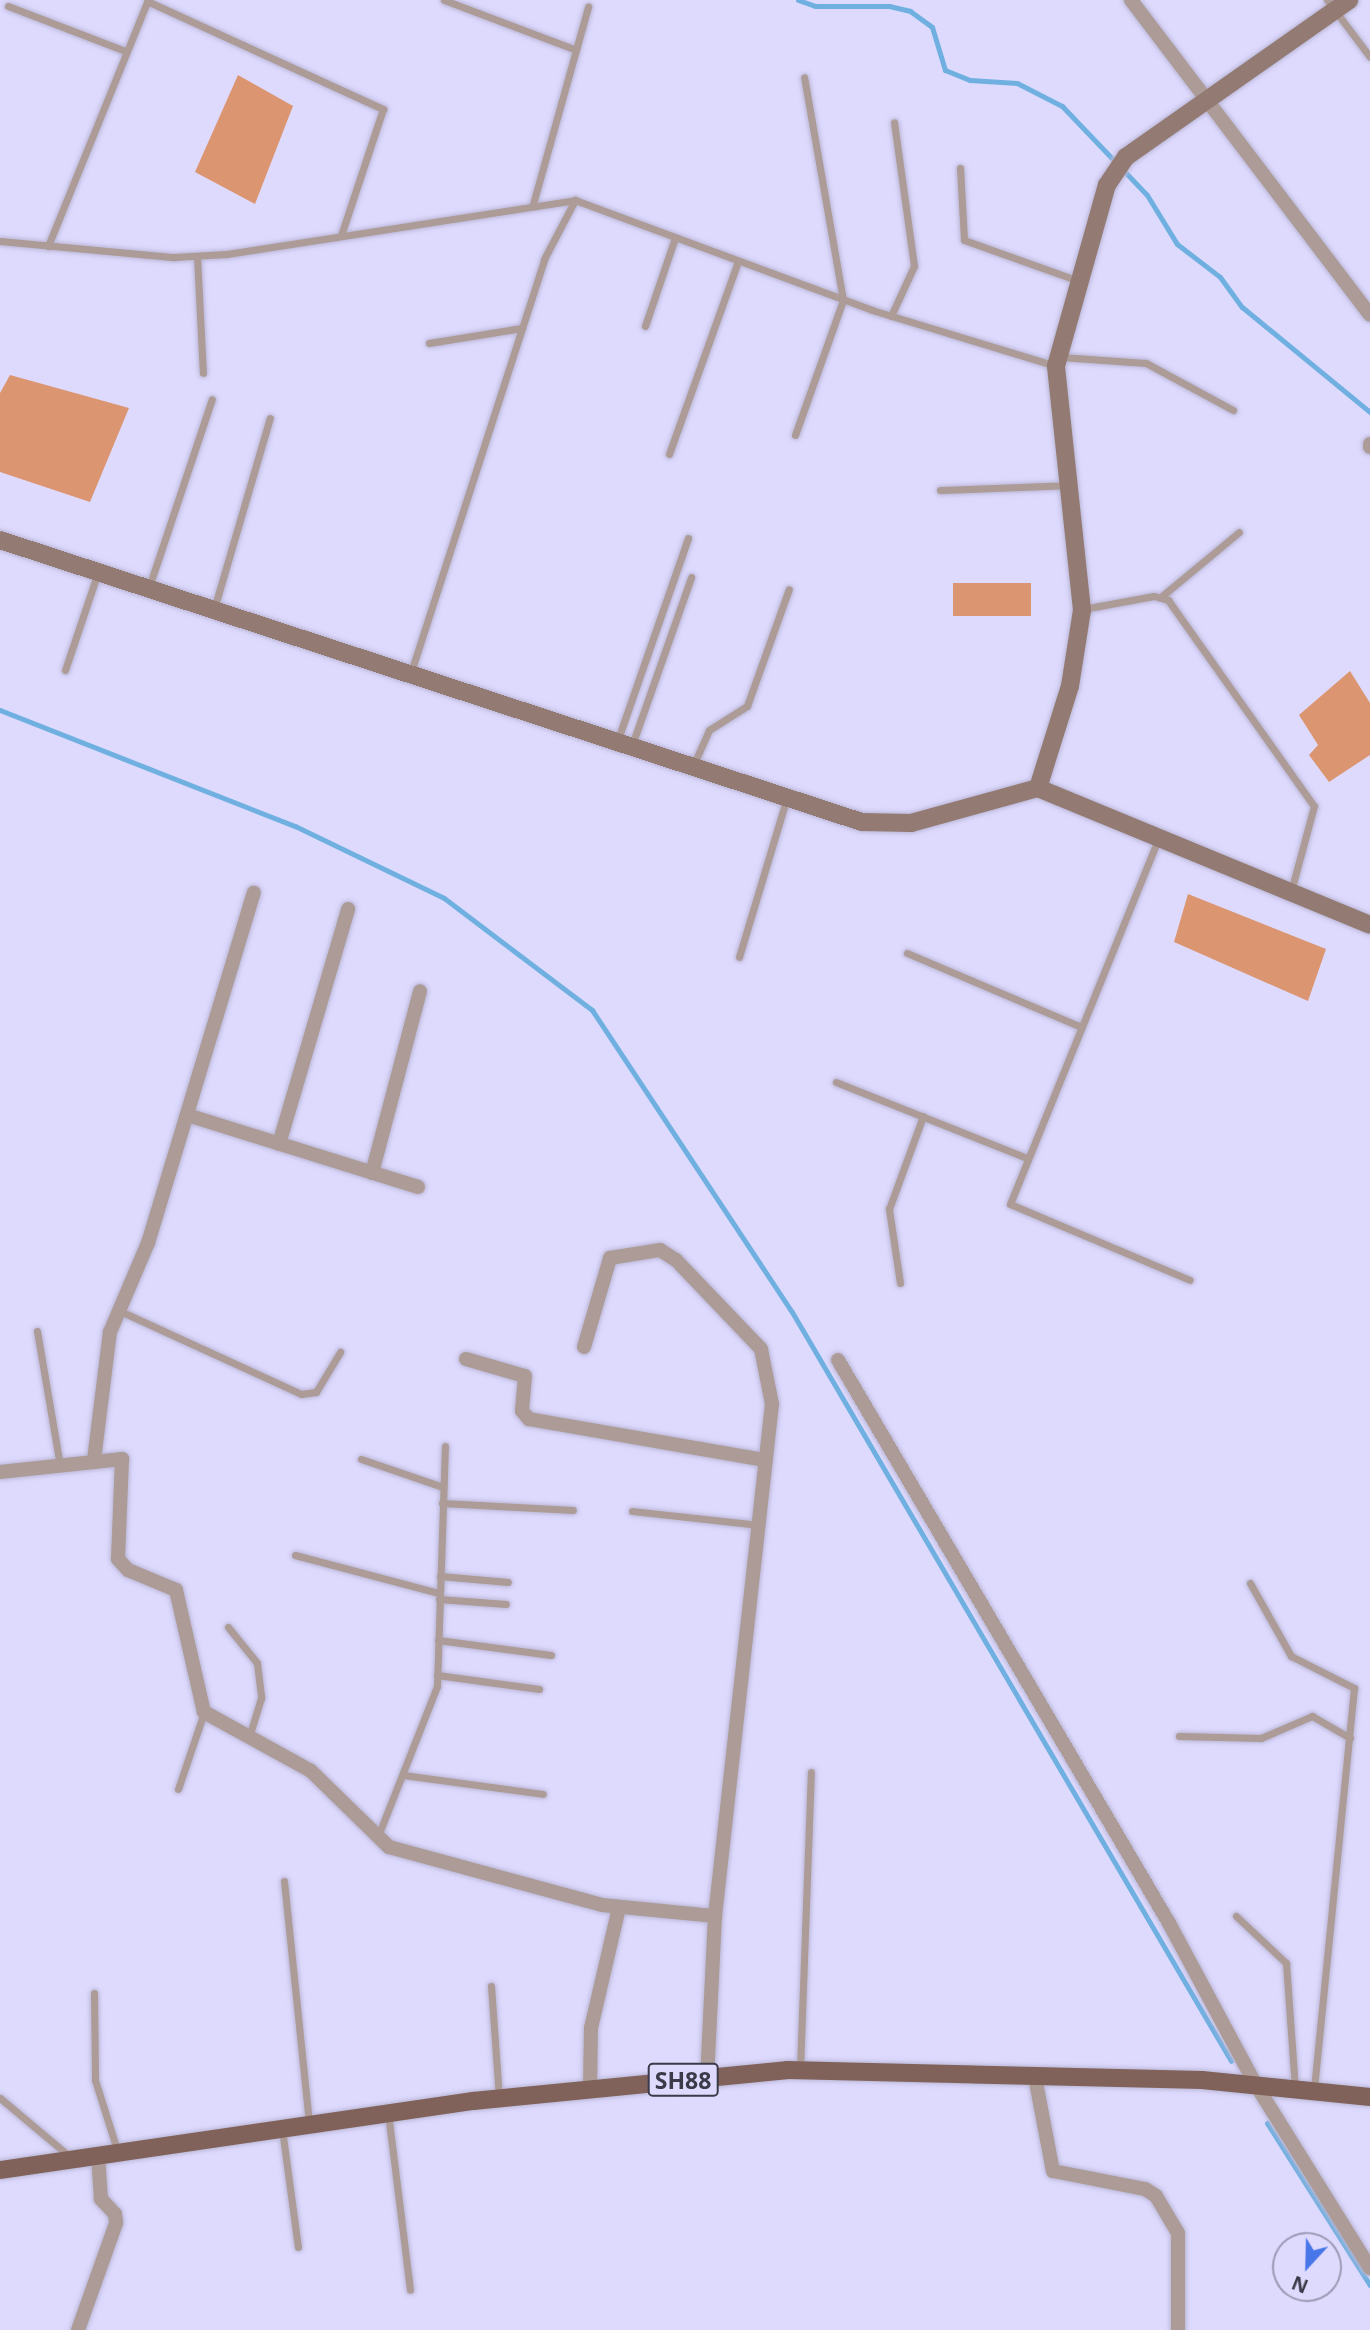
<!DOCTYPE html>
<html>
<head>
<meta charset="utf-8">
<style>
  body { margin:0 }
  #map { position:relative; width:1370px; height:2330px; overflow:hidden; background:#dedafe; font-family:"Noto Sans",sans-serif }
  div>[style] { position:absolute }
  [style*='--x'] { left:calc(var(--x)*1px); top:calc(var(--y)*1px); width:calc(var(--w)*1px); rotate:calc(var(--a)*1deg) }
  .stream>* { height:5px; margin:-2.5px; padding:0 2.5px; transform-origin:2.5px; border-radius:2.5px; background:#6fb0e1 }
  .building>* { inset:0; background:#db9571; transform-origin:0 0 }
  .roads { filter:drop-shadow(0 0 2px #bab7d6) drop-shadow(0 0 2px #bab7d6) }
  .lane>* { height:7px; margin:-3.5px; padding:0 3.5px; transform-origin:3.5px; border-radius:3.5px; background:#ac9b96 }
  .street>* { height:14px; margin:-7px; padding:0 7px; transform-origin:7px; border-radius:7px; background:#ac9b96 }
  .secondary>* { height:18px; margin:-9px; padding:0 9px; transform-origin:9px; border-radius:9px; background:#937a73 }
  .primary>* { height:18px; margin:-9px; padding:0 9px; transform-origin:9px; border-radius:9px; background:#80625a }
  span { translate:-50% -50%; white-space:nowrap; text-align:center; line-height:1.15; -webkit-text-stroke:7px #dedafe; paint-order:stroke }
  .shield-label span { padding:2px 5px; background:#dedafe; border:2px solid; border-radius:5px; -webkit-text-stroke-width:0 }
  .shield-label { font-size:23px; color:#3b3a48; font-weight:700 }
  .north { position:absolute; left:1272px; top:2232px; width:70px; height:70px; box-sizing:border-box; background:#dedafe; border:2px solid #9d9ab5; border-radius:50%; rotate:202deg; font-size:19px; font-weight:700; line-height:28px; text-align:center; color:#3b3a48 }
  .north::after { content:''; display:block; margin:auto; width:24px; height:32px; background:#4776e8; clip-path:polygon(50% 0,100% 100%,50% 72%,0 100%) }
</style>
</head>
<body>
<div id="map">
  <div class="stream">
    <div style="--x:798;--y:0;--w:18;--a:19"></div>
    <div style="--x:815;--y:6;--w:74;--a:0"></div>
    <div style="--x:889;--y:6;--w:22;--a:13"></div>
    <div style="--x:910;--y:11;--w:27;--a:36"></div>
    <div style="--x:932;--y:27;--w:45;--a:73.2"></div>
    <div style="--x:945;--y:70;--w:27;--a:22"></div>
    <div style="--x:970;--y:80;--w:47;--a:3.7"></div>
    <div style="--x:1017;--y:83;--w:51;--a:27.1"></div>
    <div style="--x:1062;--y:106;--w:123;--a:46.3"></div>
    <div style="--x:1147;--y:195;--w:57;--a:58.5"></div>
    <div style="--x:1177;--y:244;--w:54;--a:37.5"></div>
    <div style="--x:1220;--y:277;--w:37;--a:54"></div>
    <div style="--x:1242;--y:307;--w:166;--a:39.4"></div>
    <div style="--x:0;--y:710;--w:317;--a:21.5"></div>
    <div style="--x:295;--y:826;--w:165;--a:25.8"></div>
    <div style="--x:444;--y:898;--w:186;--a:37.1"></div>
    <div style="--x:592;--y:1010;--w:362;--a:56.5"></div>
    <div style="--x:792;--y:1312;--w:868;--a:59.62"></div>
    <div style="--x:1267;--y:2123;--w:192;--a:57.6"></div>
  </div>
  <div class="building">
    <div style="clip-path:polygon(238px 75px,293px 106px,255px 204px,195px 172px)"></div>
    <div style="clip-path:polygon(10px 375px,129px 408px,90px 502px,0 472px,0 393px)"></div>
    <div style="left:1031px;top:583px;width:33px;height:78px;rotate:90deg"></div>
    <div style="clip-path:polygon(1350px 671px,1370px 703px,1370px 755px,1329px 782px,1309px 755px,1318px 745px,1299px 715px)"></div>
    <div style="clip-path:polygon(1188px 894px,1326px 949px,1308px 1001px,1174px 942px)"></div>
  </div>
  <div class="roads">
    <div class="lane">
      <div style="--x:444;--y:0;--w:141;--a:20.7"></div>
      <div style="--x:1327;--y:0;--w:71;--a:53"></div>
      <div style="--x:147;--y:1;--w:260;--a:24.6"></div>
      <div style="--x:383;--y:109;--w:133;--a:108.4"></div>
      <div style="--x:8;--y:6;--w:125;--a:21"></div>
      <div style="--x:960;--y:168;--w:72;--a:86.8"></div>
      <div style="--x:964;--y:240;--w:122;--a:19.6"></div>
      <div style="--x:533;--y:204;--w:205;--a:-74.4"></div>
      <div style="--x:0;--y:241;--w:175;--a:5.3"></div>
      <div style="--x:174;--y:257;--w:53;--a:-3.2"></div>
      <div style="--x:227;--y:254;--w:352;--a:-8.8"></div>
      <div style="--x:575;--y:200;--w:317;--a:20.3"></div>
      <div style="--x:872;--y:310;--w:192;--a:16.9"></div>
      <div style="--x:48;--y:246;--w:266;--a:-67.9"></div>
      <div style="--x:197;--y:256;--w:117;--a:87.1"></div>
      <div style="--x:891;--y:316;--w:55;--a:-65.3"></div>
      <div style="--x:914;--y:266;--w:145;--a:-97.9"></div>
      <div style="--x:645;--y:326;--w:93;--a:-71.2"></div>
      <div style="--x:429;--y:343;--w:94;--a:-9.2"></div>
      <div style="--x:1061;--y:357;--w:85;--a:4"></div>
      <div style="--x:1146;--y:363;--w:99;--a:28.4"></div>
      <div style="--x:795;--y:435;--w:143;--a:-70.4"></div>
      <div style="--x:843;--y:300;--w:226;--a:-99.9"></div>
      <div style="--x:669;--y:454;--w:205;--a:-70.3"></div>
      <div style="--x:940;--y:490;--w:129;--a:-2.2"></div>
      <div style="--x:149;--y:587;--w:198;--a:-71.5"></div>
      <div style="--x:1162;--y:596;--w:100;--a:-39.7"></div>
      <div style="--x:214;--y:609;--w:199;--a:-73.7"></div>
      <div style="--x:1083;--y:609;--w:72;--a:-10.4"></div>
      <div style="--x:1154;--y:596;--w:15;--a:16"></div>
      <div style="--x:1168;--y:600;--w:252;--a:54.7"></div>
      <div style="--x:1314;--y:806;--w:88;--a:105.1"></div>
      <div style="--x:65;--y:670;--w:103;--a:-71.4"></div>
      <div style="--x:411;--y:672;--w:434;--a:-72.1"></div>
      <div style="--x:544;--y:259;--w:67;--a:-62.3"></div>
      <div style="--x:617;--y:742;--w:216;--a:-70.8"></div>
      <div style="--x:632;--y:745;--w:178;--a:-70.6"></div>
      <div style="--x:693;--y:766;--w:39;--a:-66"></div>
      <div style="--x:709;--y:730;--w:45;--a:-32.3"></div>
      <div style="--x:747;--y:706;--w:124;--a:-70.3"></div>
      <div style="--x:1159;--y:837;--w:396;--a:112.1"></div>
      <div style="--x:1010;--y:1204;--w:195;--a:22.9"></div>
      <div style="--x:907;--y:953;--w:189;--a:23"></div>
      <div style="--x:739;--y:957;--w:167;--a:-73.3"></div>
      <div style="--x:836;--y:1082;--w:206;--a:21.7"></div>
      <div style="--x:900;--y:1283;--w:75;--a:-98.5"></div>
      <div style="--x:889;--y:1209;--w:99;--a:-69.9"></div>
      <div style="--x:120;--y:1311;--w:199;--a:24.6"></div>
      <div style="--x:301;--y:1394;--w:15;--a:-8"></div>
      <div style="--x:316;--y:1392;--w:47;--a:-59"></div>
      <div style="--x:37;--y:1331;--w:136;--a:80.3"></div>
      <div style="--x:361;--y:1459;--w:87;--a:18.9"></div>
      <div style="--x:442;--y:1503;--w:131;--a:3.1"></div>
      <div style="--x:632;--y:1511;--w:127;--a:6.3"></div>
      <div style="--x:295;--y:1555;--w:149;--a:14.8"></div>
      <div style="--x:440;--y:1576;--w:68;--a:5"></div>
      <div style="--x:1250;--y:1583;--w:84;--a:60.7"></div>
      <div style="--x:1291;--y:1656;--w:71;--a:26.9"></div>
      <div style="--x:1354;--y:1688;--w:405;--a:95.7"></div>
      <div style="--x:439;--y:1599;--w:67;--a:4.3"></div>
      <div style="--x:228;--y:1627;--w:46;--a:51.1"></div>
      <div style="--x:257;--y:1663;--w:35;--a:83"></div>
      <div style="--x:261;--y:1698;--w:41;--a:107.1"></div>
      <div style="--x:438;--y:1640;--w:114;--a:7.6"></div>
      <div style="--x:437;--y:1675;--w:103;--a:7.8"></div>
      <div style="--x:1179;--y:1736;--w:82;--a:1.4"></div>
      <div style="--x:1261;--y:1738;--w:56;--a:-23.3"></div>
      <div style="--x:1312;--y:1716;--w:44;--a:30.1"></div>
      <div style="--x:403;--y:1775;--w:141;--a:7.7"></div>
      <div style="--x:178;--y:1789;--w:81;--a:-71.3"></div>
      <div style="--x:378;--y:1836;--w:161;--a:-68.5"></div>
      <div style="--x:437;--y:1686;--w:240;--a:-88.1"></div>
      <div style="--x:284;--y:1881;--w:244;--a:84.1"></div>
      <div style="--x:1236;--y:1916;--w:69;--a:43.2"></div>
      <div style="--x:1286;--y:1963;--w:126;--a:85.9"></div>
      <div style="--x:491;--y:1986;--w:112;--a:85.9"></div>
      <div style="--x:94;--y:1993;--w:87;--a:89.3"></div>
      <div style="--x:95;--y:2080;--w:77;--a:72.5"></div>
      <div style="--x:800;--y:2069;--w:297;--a:-87.9"></div>
      <div style="--x:0;--y:2098;--w:90;--a:40"></div>
      <div style="--x:388;--y:2113;--w:178;--a:82.9"></div>
      <div style="--x:282;--y:2129;--w:119;--a:82.3"></div>
    </div>
    <div class="street">
      <div style="--x:1131;--y:0;--w:395;--a:52.8"></div>
      <div style="--x:1370;--y:444;--w:3;--a:90"></div>
      <div style="--x:187;--y:1115;--w:242;--a:17.3"></div>
      <div style="--x:279;--y:1144;--w:245;--a:-73.6"></div>
      <div style="--x:372;--y:1173;--w:188;--a:-75.2"></div>
      <div style="--x:584;--y:1347;--w:93;--a:-73.7"></div>
      <div style="--x:610;--y:1258;--w:51;--a:-9.1"></div>
      <div style="--x:660;--y:1250;--w:19;--a:32"></div>
      <div style="--x:676;--y:1260;--w:123;--a:46.3"></div>
      <div style="--x:761;--y:1349;--w:56;--a:78.7"></div>
      <div style="--x:772;--y:1404;--w:515;--a:96.35"></div>
      <div style="--x:715;--y:1916;--w:162;--a:92.8"></div>
      <div style="--x:466;--y:1359;--w:61;--a:16.1"></div>
      <div style="--x:525;--y:1376;--w:35;--a:95"></div>
      <div style="--x:522;--y:1411;--w:11;--a:49"></div>
      <div style="--x:529;--y:1419;--w:240;--a:9.9"></div>
      <div style="--x:838;--y:1360;--w:653;--a:59.55"></div>
      <div style="--x:1169;--y:1923;--w:184;--a:61.8"></div>
      <div style="--x:1256;--y:2085;--w:216;--a:58.1"></div>
      <div style="--x:94;--y:1460;--w:129;--a:-82.9"></div>
      <div style="--x:110;--y:1332;--w:97;--a:-66.9"></div>
      <div style="--x:148;--y:1243;--w:366;--a:-73.2"></div>
      <div style="--x:0;--y:1472;--w:123;--a:-6.1"></div>
      <div style="--x:122;--y:1459;--w:100;--a:92.3"></div>
      <div style="--x:118;--y:1559;--w:15;--a:48"></div>
      <div style="--x:128;--y:1570;--w:52;--a:22.6"></div>
      <div style="--x:176;--y:1590;--w:125;--a:77.1"></div>
      <div style="--x:204;--y:1712;--w:122;--a:28.9"></div>
      <div style="--x:311;--y:1771;--w:109;--a:44.3"></div>
      <div style="--x:389;--y:1847;--w:221;--a:15.2"></div>
      <div style="--x:602;--y:1905;--w:114;--a:5.6"></div>
      <div style="--x:1035;--y:2077;--w:96;--a:79.2"></div>
      <div style="--x:1053;--y:2171;--w:94;--a:11.1"></div>
      <div style="--x:1145;--y:2189;--w:13;--a:32"></div>
      <div style="--x:1156;--y:2196;--w:43;--a:59.3"></div>
      <div style="--x:1178;--y:2233;--w:97;--a:90"></div>
      <div style="--x:590;--y:2089;--w:61;--a:-89.1"></div>
      <div style="--x:591;--y:2028;--w:123;--a:-76.9"></div>
      <div style="--x:78;--y:2330;--w:114;--a:-70.4"></div>
      <div style="--x:116;--y:2223;--w:9;--a:-96"></div>
      <div style="--x:115;--y:2214;--w:21;--a:-133"></div>
      <div style="--x:101;--y:2199;--w:44;--a:-93.9"></div>
    </div>
    <div class="secondary">
      <div style="--x:0;--y:540;--w:907;--a:18.12"></div>
      <div style="--x:862;--y:822;--w:49;--a:1.2"></div>
      <div style="--x:911;--y:823;--w:132;--a:-15.4"></div>
      <div style="--x:1038;--y:788;--w:359;--a:22.4"></div>
      <div style="--x:1038;--y:788;--w:107;--a:-72.6"></div>
      <div style="--x:1070;--y:686;--w:77;--a:-81"></div>
      <div style="--x:1082;--y:610;--w:245;--a:-96.1"></div>
      <div style="--x:1056;--y:366;--w:188;--a:-74.3"></div>
      <div style="--x:1107;--y:185;--w:34;--a:-56"></div>
      <div style="--x:1126;--y:157;--w:273;--a:-35.1"></div>
    </div>
    <div class="primary">
      <div style="--x:0;--y:2170;--w:478;--a:-8.3"></div>
      <div style="--x:473;--y:2101;--w:317;--a:-5.6"></div>
      <div style="--x:788;--y:2070;--w:414;--a:1.4"></div>
      <div style="--x:1202;--y:2080;--w:169;--a:5.8"></div>
    </div>
  </div>
  <div class="shield-label">
    <span style="left:683px;top:2080px">SH88</span>
  </div>
  <div class="north">N</div>
</div>
</body>
</html>
